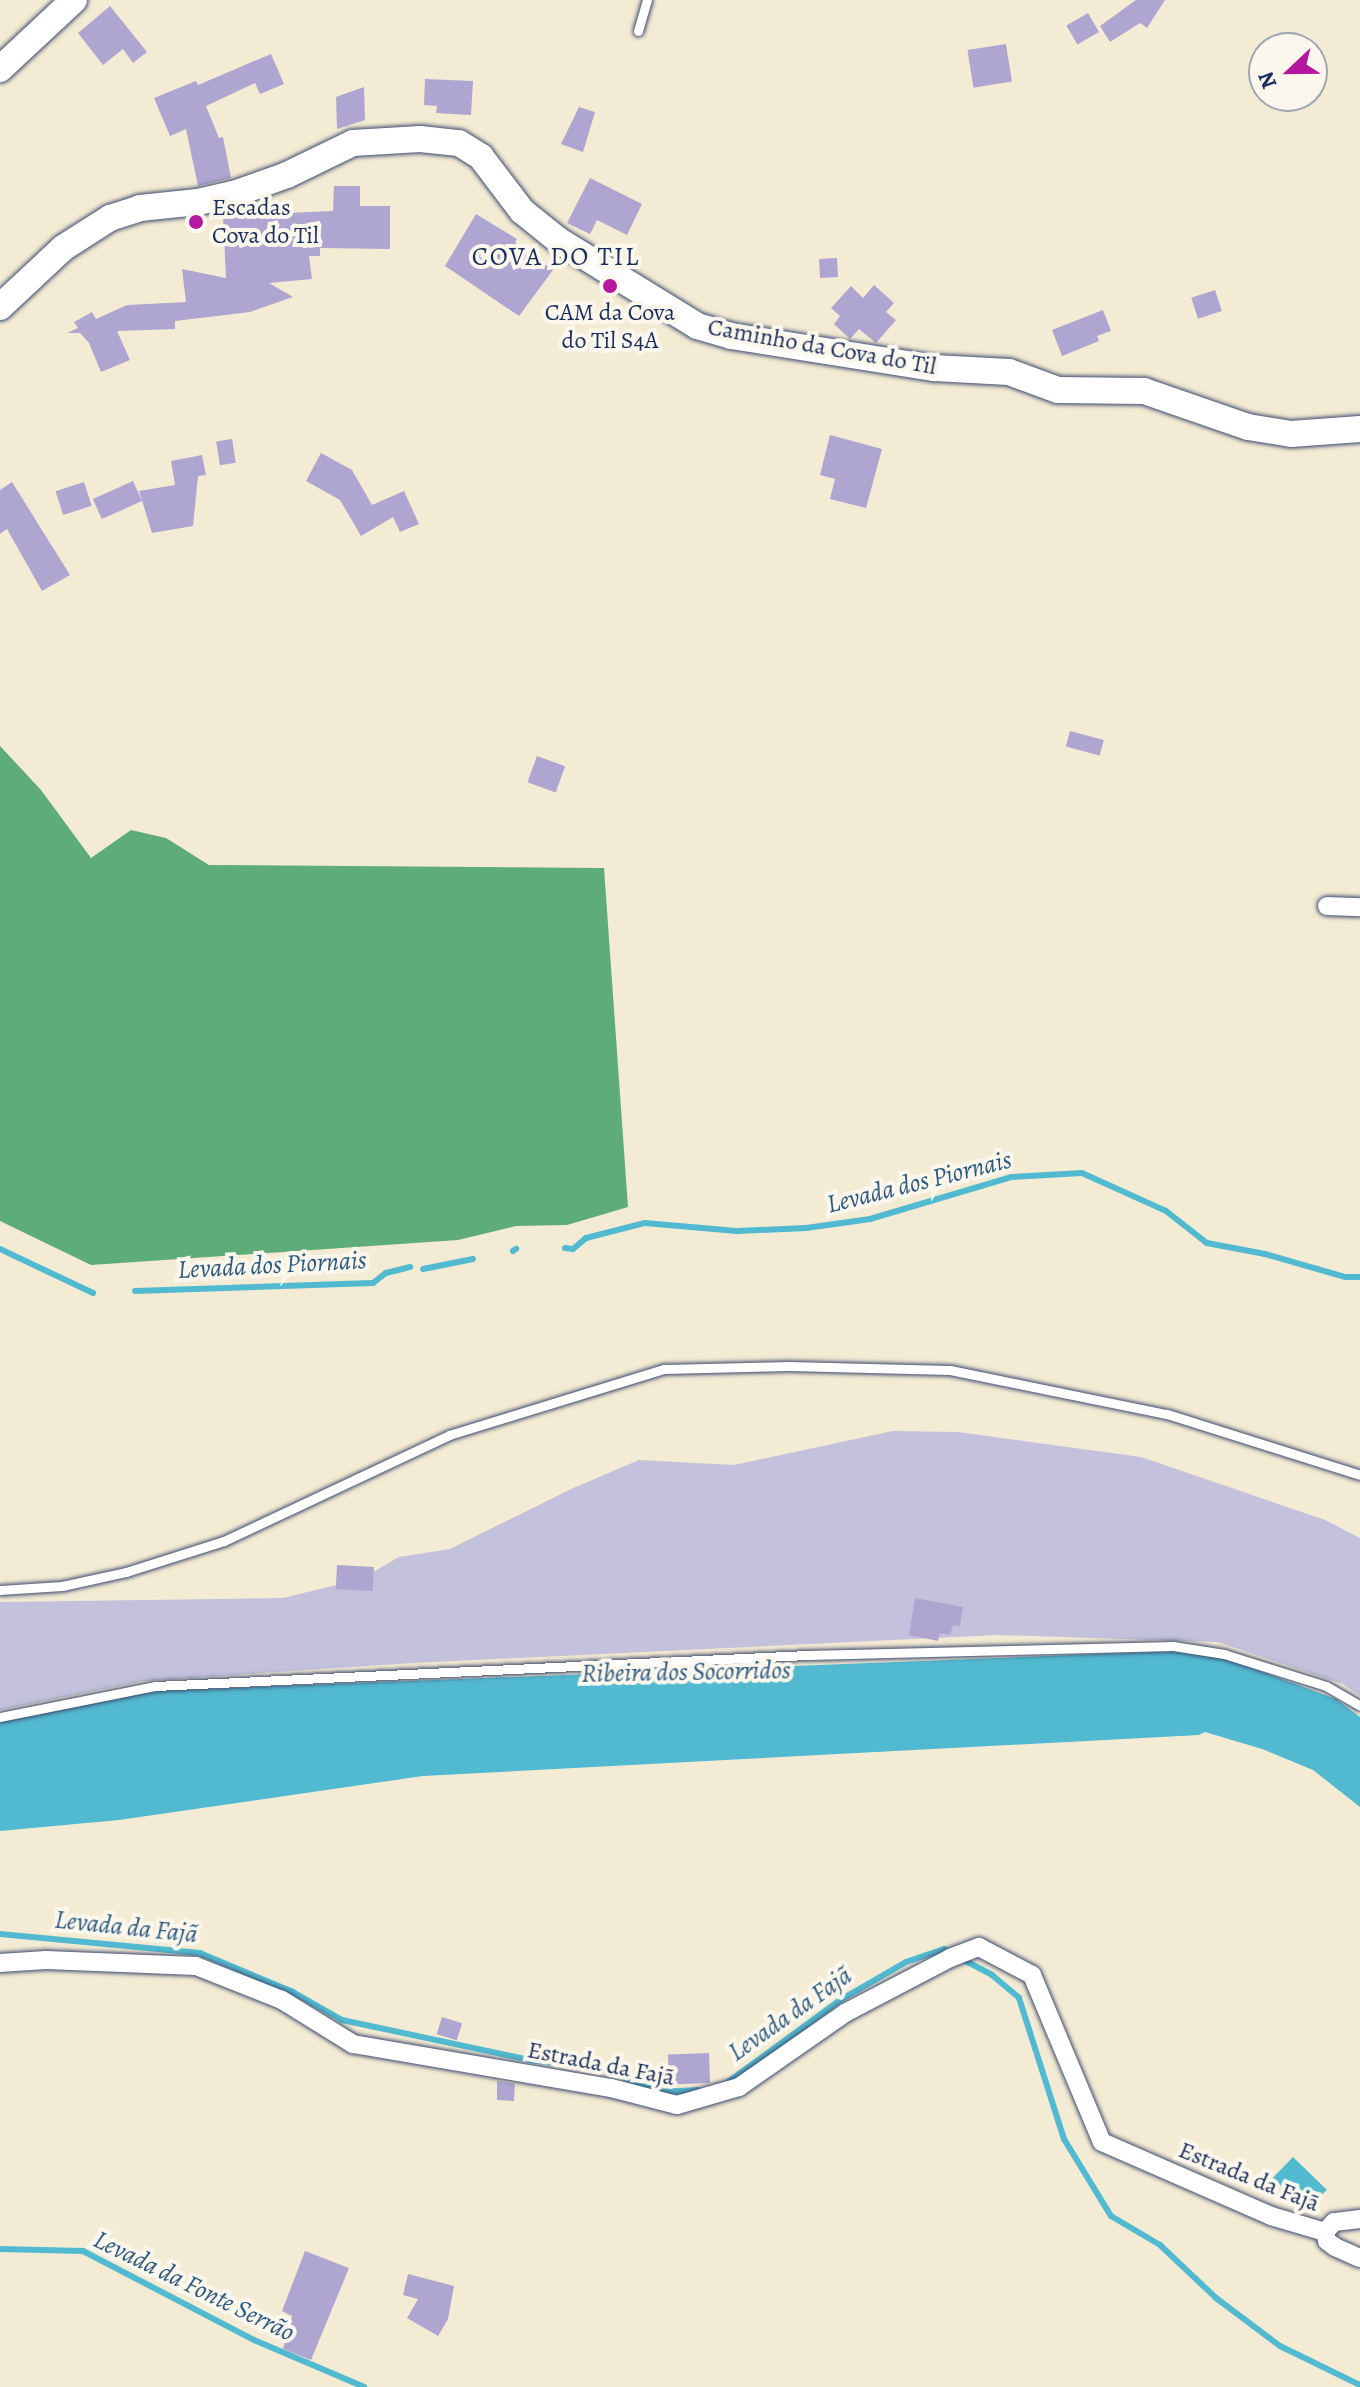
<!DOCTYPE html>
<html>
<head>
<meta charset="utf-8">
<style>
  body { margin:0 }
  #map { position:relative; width:1360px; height:2387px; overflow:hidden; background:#f4ebd4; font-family:Alegreya,serif }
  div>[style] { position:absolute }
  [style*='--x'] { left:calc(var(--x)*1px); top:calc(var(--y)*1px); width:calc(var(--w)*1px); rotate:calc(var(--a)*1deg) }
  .industrial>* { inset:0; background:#c3c1db }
  .forest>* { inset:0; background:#5eac78 }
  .water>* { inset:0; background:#52bad0; transform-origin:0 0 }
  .stream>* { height:6px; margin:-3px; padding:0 3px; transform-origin:3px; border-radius:3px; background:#52bad0 }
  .building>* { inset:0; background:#aea6d0; transform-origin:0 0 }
  .roads { filter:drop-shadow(0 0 2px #3c4b70) drop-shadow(0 0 2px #3c4b70) }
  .lane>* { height:9px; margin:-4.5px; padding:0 4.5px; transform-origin:4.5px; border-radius:4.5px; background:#fff }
  .street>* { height:18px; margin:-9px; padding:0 9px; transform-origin:9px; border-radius:9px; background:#fff }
  .secondary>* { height:26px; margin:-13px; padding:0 13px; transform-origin:13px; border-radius:13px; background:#fff }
  .dots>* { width:22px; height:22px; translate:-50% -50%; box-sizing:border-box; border:4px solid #fbf7ec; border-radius:50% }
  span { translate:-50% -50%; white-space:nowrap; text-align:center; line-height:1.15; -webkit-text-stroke:8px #fbf7ec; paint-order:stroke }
  .poi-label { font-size:24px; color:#1b2f5e }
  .left { translate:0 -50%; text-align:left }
  .street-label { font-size:24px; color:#1b2f5e }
  .neighbourhood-label { font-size:26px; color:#1b2f5e; letter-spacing:2px }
  .water-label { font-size:26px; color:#2c5980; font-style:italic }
  .north { position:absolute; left:1248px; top:32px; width:80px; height:80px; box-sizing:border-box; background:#fbf7ec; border:2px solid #a1a7b3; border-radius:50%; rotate:248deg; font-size:22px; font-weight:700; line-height:32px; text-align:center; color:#1b2f5e }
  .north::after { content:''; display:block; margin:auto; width:28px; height:36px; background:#b5179e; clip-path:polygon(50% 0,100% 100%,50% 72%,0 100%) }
</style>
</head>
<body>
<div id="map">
  <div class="industrial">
    <div style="clip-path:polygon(893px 1431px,958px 1432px,1141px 1457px,1325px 1520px,1360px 1538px,1360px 1696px,1343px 1684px,1218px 1642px,998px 1635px,412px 1663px,143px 1681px,0 1710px,0 1602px,283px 1598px,361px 1579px,399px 1557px,450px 1549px,571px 1489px,639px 1460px,734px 1465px)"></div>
  </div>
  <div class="forest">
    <div style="clip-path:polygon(0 746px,41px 790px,91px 858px,131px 830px,166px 838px,209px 865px,604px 868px,628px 1207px,567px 1225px,516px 1226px,458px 1240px,91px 1265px,0 1221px)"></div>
  </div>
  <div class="water">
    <div style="clip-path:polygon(1176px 1651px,1224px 1658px,1336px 1699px,1360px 1717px,1360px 1807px,1313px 1770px,1262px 1749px,1205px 1732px,1199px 1735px,423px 1776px,119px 1820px,0 1831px,0 1722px,154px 1691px)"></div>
    <div style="left:1293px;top:2157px;width:47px;height:29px;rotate:44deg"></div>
  </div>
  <div class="stream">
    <div style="--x:565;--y:1248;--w:8;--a:7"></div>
    <div style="--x:573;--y:1249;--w:17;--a:-40"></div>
    <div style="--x:586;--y:1238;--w:61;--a:-14.3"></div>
    <div style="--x:645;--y:1223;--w:92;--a:5"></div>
    <div style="--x:737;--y:1231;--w:69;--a:-2.5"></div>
    <div style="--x:806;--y:1228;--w:65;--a:-8"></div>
    <div style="--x:870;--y:1219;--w:148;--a:-16.5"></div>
    <div style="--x:1012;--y:1177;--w:70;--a:-3.3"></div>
    <div style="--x:1082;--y:1173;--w:92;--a:24.3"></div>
    <div style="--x:1166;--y:1211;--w:52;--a:38"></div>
    <div style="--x:1207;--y:1243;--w:59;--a:10.7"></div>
    <div style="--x:1265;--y:1254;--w:83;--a:16"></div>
    <div style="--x:1345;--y:1277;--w:15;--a:0"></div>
    <div style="--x:0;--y:1249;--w:103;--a:25.3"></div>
    <div style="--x:513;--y:1251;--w:4;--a:-34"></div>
    <div style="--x:423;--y:1269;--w:51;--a:-11.3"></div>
    <div style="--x:135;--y:1291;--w:238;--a:-1.9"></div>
    <div style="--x:373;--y:1283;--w:16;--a:-38"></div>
    <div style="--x:386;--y:1273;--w:25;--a:-14"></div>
    <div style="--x:0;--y:1934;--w:201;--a:5.4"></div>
    <div style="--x:200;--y:1953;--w:101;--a:22.8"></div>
    <div style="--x:293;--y:1992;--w:56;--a:29.7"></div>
    <div style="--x:342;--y:2020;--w:192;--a:12"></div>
    <div style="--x:530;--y:2060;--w:78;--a:7.4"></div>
    <div style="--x:607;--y:2070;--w:55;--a:23.7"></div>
    <div style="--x:657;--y:2092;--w:41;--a:-2.8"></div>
    <div style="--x:962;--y:1959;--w:34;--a:28"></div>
    <div style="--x:992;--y:1975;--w:35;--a:40"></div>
    <div style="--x:1019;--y:1998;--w:148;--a:72.3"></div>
    <div style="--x:1064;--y:2139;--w:90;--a:58.6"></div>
    <div style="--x:1111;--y:2216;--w:57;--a:30.6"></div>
    <div style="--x:1160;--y:2245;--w:77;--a:43.4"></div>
    <div style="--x:1216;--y:2298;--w:80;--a:36.9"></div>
    <div style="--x:1280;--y:2346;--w:89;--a:26"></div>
    <div style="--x:728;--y:2082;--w:139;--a:-36.2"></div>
    <div style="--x:840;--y:2000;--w:76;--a:-29.9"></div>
    <div style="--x:906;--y:1962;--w:40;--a:-18.9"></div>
    <div style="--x:944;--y:1949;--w:9;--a:27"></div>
    <div style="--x:0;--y:2249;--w:83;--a:1.4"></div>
    <div style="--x:83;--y:2251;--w:193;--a:27.5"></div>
    <div style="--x:254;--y:2340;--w:120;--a:23.1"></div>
  </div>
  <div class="building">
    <div style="clip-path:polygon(1136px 0,1165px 0,1147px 28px,1140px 23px,1110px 42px,1100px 26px)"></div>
    <div style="clip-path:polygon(110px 6px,147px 52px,133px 63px,123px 49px,103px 65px,78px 33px)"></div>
    <div style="left:1088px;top:13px;width:22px;height:25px;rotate:60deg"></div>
    <div style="left:1006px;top:44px;width:38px;height:39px;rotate:81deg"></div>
    <div style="clip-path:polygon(271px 54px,284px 84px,260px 94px,255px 83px,206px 106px,219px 138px,223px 137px,231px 178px,198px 186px,186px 129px,170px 136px,154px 98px,196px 81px,198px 85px)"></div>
    <div style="clip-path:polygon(425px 79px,473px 81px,471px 115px,436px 113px,437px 106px,424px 105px)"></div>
    <div style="clip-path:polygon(364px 87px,365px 120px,337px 129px,336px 97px)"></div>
    <div style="clip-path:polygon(579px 107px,595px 112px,583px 152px,561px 144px)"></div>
    <div style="clip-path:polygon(590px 178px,642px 204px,627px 235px,597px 220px,590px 234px,567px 223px)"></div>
    <div style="clip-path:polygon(334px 186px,360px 186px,360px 206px,390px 206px,390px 249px,320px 248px,320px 256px,309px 256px,312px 279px,269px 283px,293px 297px,250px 312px,175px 321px,175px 329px,117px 331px,130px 360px,101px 372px,89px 343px,80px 333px,67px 333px,78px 328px,74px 322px,92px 312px,96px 319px,127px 305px,186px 302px,182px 269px,226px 278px,223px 216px,333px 211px)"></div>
    <div style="clip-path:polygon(476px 214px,517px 239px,515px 242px,553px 270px,519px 316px,445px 266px)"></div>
    <div style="left:837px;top:258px;width:19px;height:18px;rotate:87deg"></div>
    <div style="clip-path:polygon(874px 285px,894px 303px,886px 312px,896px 320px,876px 343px,859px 329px,850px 339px,834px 324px,840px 316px,831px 308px,851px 286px,863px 298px)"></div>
    <div style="left:1215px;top:290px;width:22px;height:25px;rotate:72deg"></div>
    <div style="clip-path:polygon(1103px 310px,1111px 331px,1097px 336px,1099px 341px,1062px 356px,1052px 330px)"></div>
    <div style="clip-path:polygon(830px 435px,882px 449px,866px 508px,830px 499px,835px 479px,820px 475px)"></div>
    <div style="left:232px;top:439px;width:24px;height:16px;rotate:81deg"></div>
    <div style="clip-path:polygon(321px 453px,352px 470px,372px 505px,404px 491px,419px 524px,400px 532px,393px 517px,361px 536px,340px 500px,306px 481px)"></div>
    <div style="clip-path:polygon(202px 455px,206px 475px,198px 476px,193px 526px,152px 533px,139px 491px,175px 485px,171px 461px)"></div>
    <div style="left:133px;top:481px;width:22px;height:44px;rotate:66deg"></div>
    <div style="clip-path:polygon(12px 482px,70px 575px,42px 591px,7px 529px,0 534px,0 490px)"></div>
    <div style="left:84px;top:482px;width:25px;height:30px;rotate:72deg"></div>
    <div style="left:1070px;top:731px;width:35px;height:16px;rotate:15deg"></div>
    <div style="left:537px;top:756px;width:30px;height:28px;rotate:20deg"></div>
    <div style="left:337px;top:1565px;width:37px;height:24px;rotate:3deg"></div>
    <div style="clip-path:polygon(915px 1598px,963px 1607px,960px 1626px,953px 1625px,950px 1635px,940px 1633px,938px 1641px,909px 1635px)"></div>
    <div style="left:442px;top:2017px;width:21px;height:18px;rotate:17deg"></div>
    <div style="left:709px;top:2053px;width:30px;height:41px;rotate:88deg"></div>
    <div style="clip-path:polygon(497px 2081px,515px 2084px,514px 2101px,497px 2100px)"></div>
    <div style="clip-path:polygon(305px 2251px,349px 2268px,311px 2360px,283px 2349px,292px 2316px,282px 2311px)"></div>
    <div style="clip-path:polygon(408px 2274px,454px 2286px,448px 2319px,438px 2336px,407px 2318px,418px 2299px,403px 2295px)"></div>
  </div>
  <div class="roads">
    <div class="lane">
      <div style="--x:638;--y:31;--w:32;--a:-74"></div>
      <div style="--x:0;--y:1590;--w:62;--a:-3.7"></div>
      <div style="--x:62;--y:1586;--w:66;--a:-12.3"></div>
      <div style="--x:126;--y:1572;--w:103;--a:-17.6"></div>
      <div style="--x:224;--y:1541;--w:249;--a:-25.2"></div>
      <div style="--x:449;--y:1435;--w:225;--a:-17.1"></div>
      <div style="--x:664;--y:1369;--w:125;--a:-1.4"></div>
      <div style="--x:789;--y:1366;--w:161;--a:1.4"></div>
      <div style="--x:950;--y:1370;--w:221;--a:11.5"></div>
      <div style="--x:1167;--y:1414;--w:202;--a:17.5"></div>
      <div style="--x:0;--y:1717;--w:158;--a:-11.3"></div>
      <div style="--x:155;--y:1686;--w:654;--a:-2.72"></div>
      <div style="--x:808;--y:1655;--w:365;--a:-1.4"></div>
      <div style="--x:1173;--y:1646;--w:52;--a:8.9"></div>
      <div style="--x:1224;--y:1654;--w:107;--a:17.4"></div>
      <div style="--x:1326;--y:1686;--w:39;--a:30"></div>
    </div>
    <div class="street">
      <div style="--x:1327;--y:906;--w:33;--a:2"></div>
      <div style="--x:0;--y:1963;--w:46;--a:-3.7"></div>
      <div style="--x:46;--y:1960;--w:150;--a:2.3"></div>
      <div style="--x:196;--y:1966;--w:92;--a:21.6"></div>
      <div style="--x:282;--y:2000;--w:84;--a:31.8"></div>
      <div style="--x:353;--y:2044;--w:262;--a:9.7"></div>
      <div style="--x:611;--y:2088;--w:68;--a:14.4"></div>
      <div style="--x:677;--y:2105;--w:65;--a:-16.2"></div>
      <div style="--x:739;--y:2087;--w:129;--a:-34.9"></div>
      <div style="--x:845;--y:2013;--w:119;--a:-27.6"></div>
      <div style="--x:950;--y:1958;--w:31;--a:-21"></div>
      <div style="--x:979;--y:1947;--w:60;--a:27.8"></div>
      <div style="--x:1032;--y:1975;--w:181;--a:67.3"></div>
      <div style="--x:1102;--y:2142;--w:184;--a:23.6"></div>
      <div style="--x:1271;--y:2216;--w:56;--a:16.5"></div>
      <div style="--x:1360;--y:2219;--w:26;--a:173"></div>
      <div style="--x:1334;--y:2222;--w:13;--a:132"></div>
      <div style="--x:1325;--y:2232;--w:9;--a:77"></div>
      <div style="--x:1327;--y:2241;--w:10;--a:37"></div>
      <div style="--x:1335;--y:2247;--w:27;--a:24"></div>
    </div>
    <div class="secondary">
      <div style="--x:0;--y:69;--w:101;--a:-43"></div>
      <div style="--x:0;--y:307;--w:86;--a:-43.1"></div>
      <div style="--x:63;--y:248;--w:56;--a:-32.6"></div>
      <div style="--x:110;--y:218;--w:32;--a:-18"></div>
      <div style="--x:140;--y:208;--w:58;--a:-5.9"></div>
      <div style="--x:198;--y:202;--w:37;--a:-13"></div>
      <div style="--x:234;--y:194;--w:56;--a:-19.7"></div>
      <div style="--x:287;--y:175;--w:73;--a:-25.9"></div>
      <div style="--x:353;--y:143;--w:67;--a:-3.4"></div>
      <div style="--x:420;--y:139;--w:39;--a:6"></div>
      <div style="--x:459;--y:143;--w:26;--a:32"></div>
      <div style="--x:481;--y:157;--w:68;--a:52.8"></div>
      <div style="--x:522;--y:211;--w:46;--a:38.9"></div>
      <div style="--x:558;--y:240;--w:163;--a:31.7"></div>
      <div style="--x:697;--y:326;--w:35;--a:16"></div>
      <div style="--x:731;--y:336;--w:206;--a:9"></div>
      <div style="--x:934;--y:368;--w:75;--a:3.1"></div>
      <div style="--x:1009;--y:372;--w:52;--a:20.2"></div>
      <div style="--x:1058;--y:390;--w:86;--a:0.7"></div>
      <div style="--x:1144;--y:391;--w:110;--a:19.1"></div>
      <div style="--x:1248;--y:427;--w:44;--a:9.2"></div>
      <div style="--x:1291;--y:434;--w:69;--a:-4.1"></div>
    </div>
  </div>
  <div class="dots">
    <div style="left:196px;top:222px;background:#b5179e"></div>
    <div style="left:610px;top:286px;background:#b5179e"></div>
  </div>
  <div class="poi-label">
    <span class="left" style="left:212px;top:222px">Escadas<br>Cova do Til</span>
    <span style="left:610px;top:327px">CAM da Cova<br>do Til S4A</span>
  </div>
  <div class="street-label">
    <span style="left:822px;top:347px;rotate:10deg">Caminho da Cova do Til</span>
    <span style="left:601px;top:2064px;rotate:11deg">Estrada da Fajã</span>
    <span style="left:1249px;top:2177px;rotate:22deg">Estrada da Fajã</span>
  </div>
  <div class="neighbourhood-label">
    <span style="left:556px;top:257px">COVA DO TIL</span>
  </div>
  <div class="water-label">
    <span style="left:919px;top:1182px;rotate:-14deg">Levada dos Piornais</span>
    <span style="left:272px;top:1265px;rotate:-3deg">Levada dos Piornais</span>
    <span style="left:686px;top:1672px;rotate:-1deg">Ribeira dos Socorridos</span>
    <span style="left:126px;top:1927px;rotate:6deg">Levada da Fajã</span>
    <span style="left:790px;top:2014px;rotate:-35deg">Levada da Fajã</span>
    <span style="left:194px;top:2286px;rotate:26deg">Levada da Fonte Serrão</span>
  </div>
  <div class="north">N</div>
</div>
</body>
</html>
